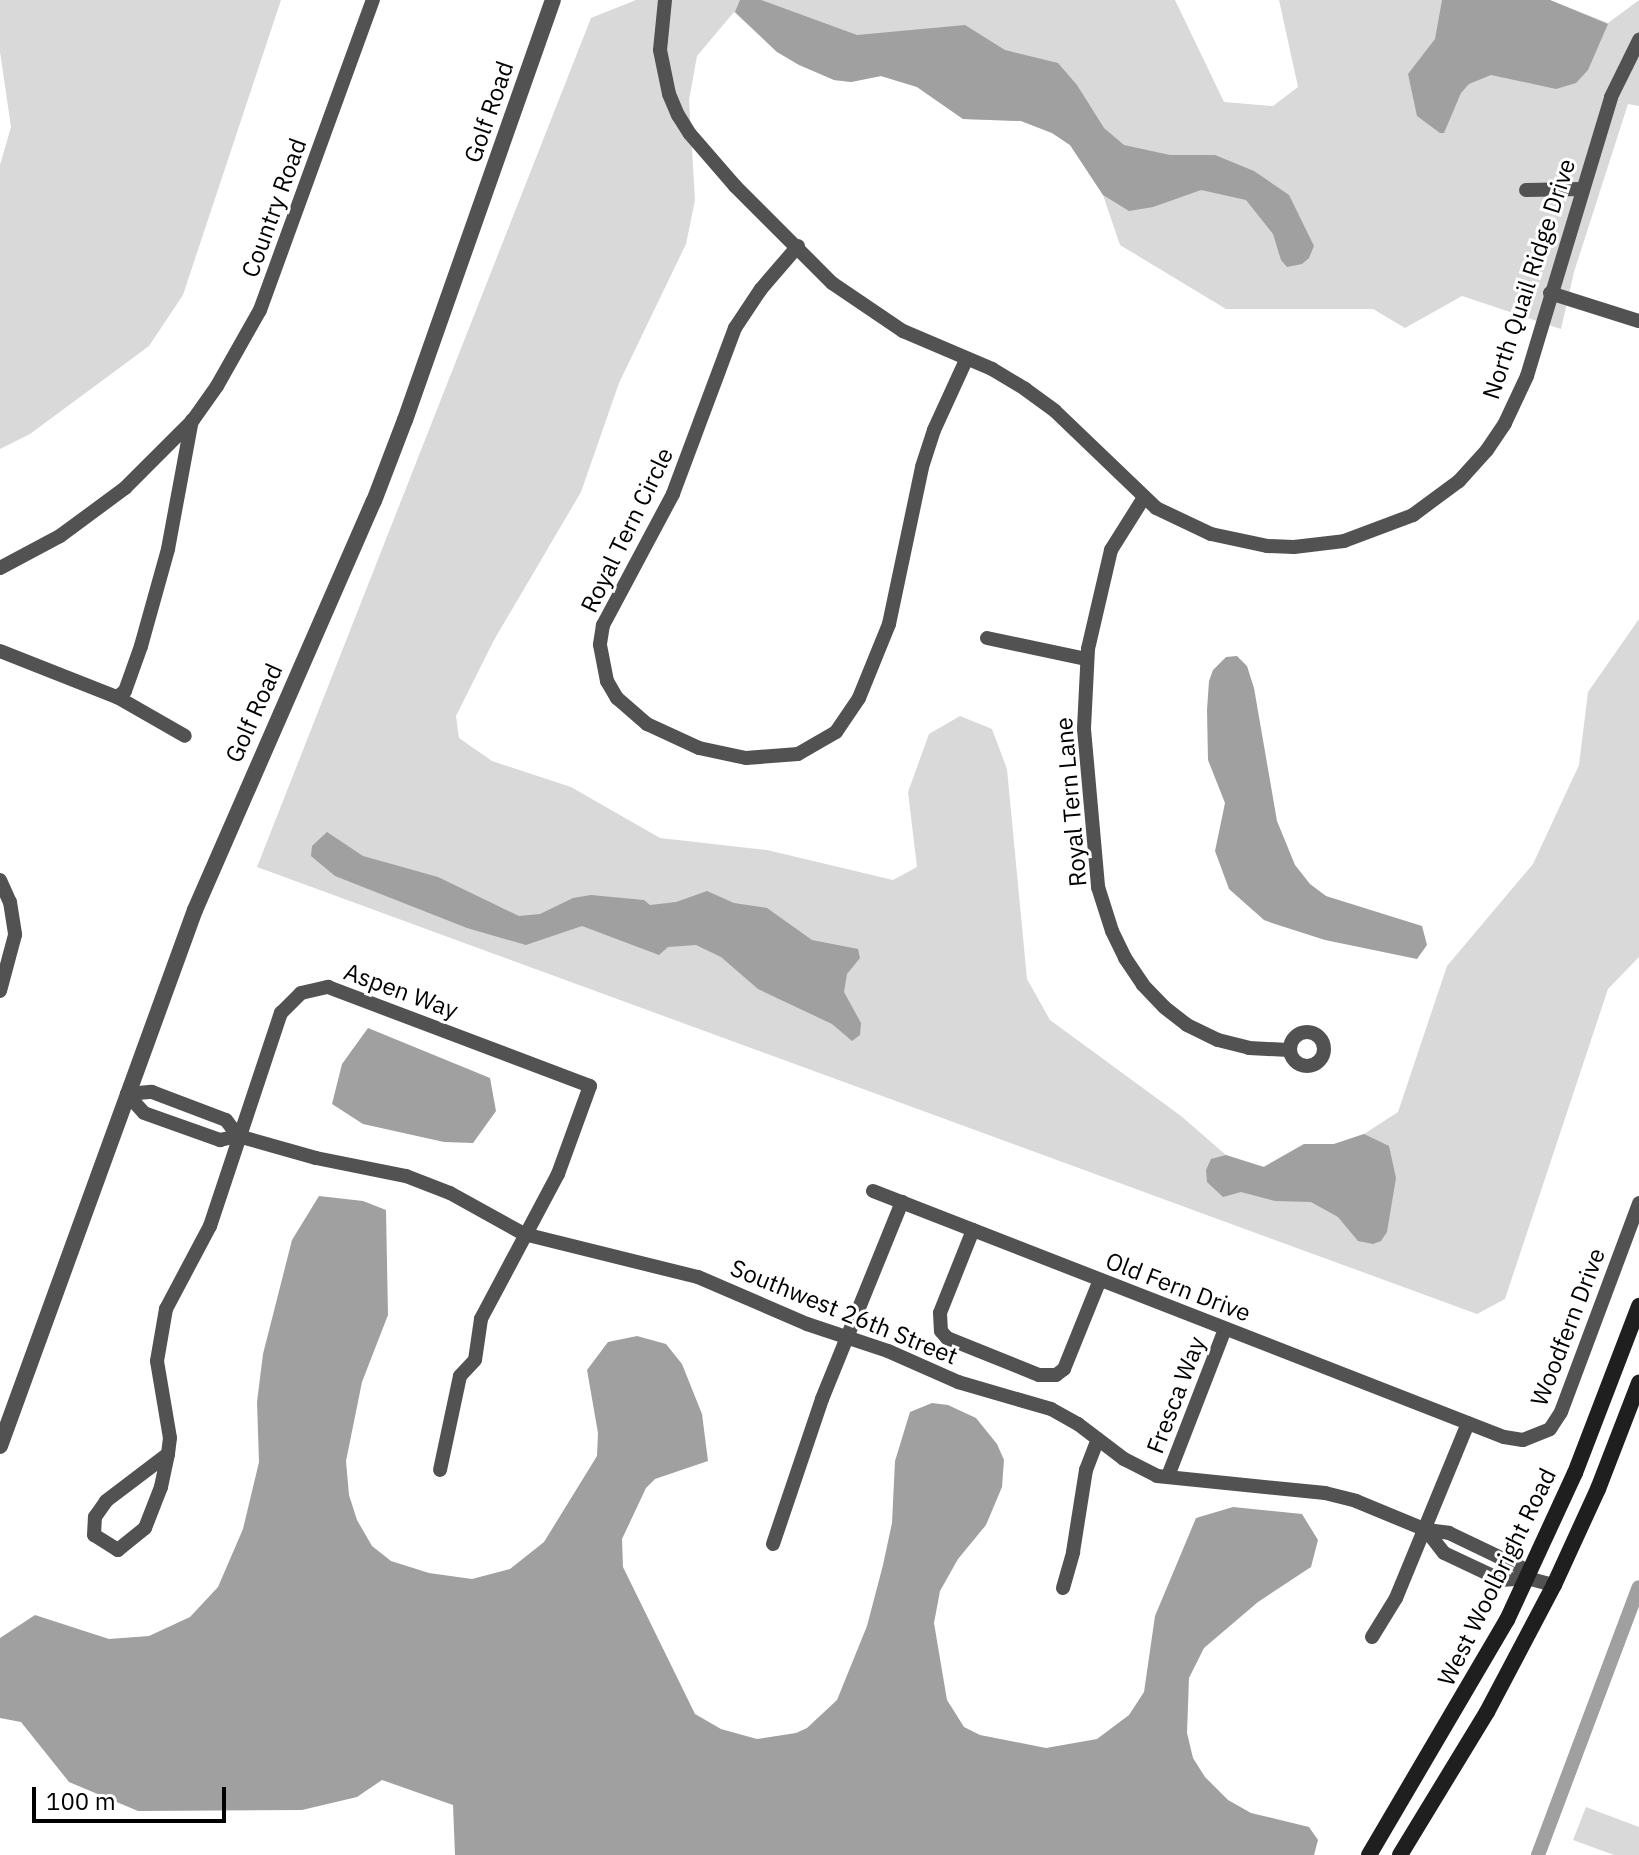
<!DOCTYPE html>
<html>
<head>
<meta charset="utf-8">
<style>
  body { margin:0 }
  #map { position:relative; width:1639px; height:1855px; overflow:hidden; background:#fff; font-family:"IBM Plex Sans",sans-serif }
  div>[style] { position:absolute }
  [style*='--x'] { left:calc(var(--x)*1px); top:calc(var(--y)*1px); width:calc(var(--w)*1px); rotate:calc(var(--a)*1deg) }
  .green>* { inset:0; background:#d9d9d9 }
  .water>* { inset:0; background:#a0a0a0 }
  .canal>* { height:14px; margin:-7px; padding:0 7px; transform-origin:7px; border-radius:7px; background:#a0a0a0 }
  .minor>* { height:14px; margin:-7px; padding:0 7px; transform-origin:7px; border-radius:7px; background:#525252 }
  .minor>.ring { margin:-7px; padding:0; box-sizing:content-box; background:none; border:14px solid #525252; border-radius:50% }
  .tertiary>* { height:16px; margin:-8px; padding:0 8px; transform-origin:8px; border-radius:8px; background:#525252 }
  .secondary>* { height:16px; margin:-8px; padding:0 8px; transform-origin:8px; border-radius:8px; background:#1f1f1f }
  span { translate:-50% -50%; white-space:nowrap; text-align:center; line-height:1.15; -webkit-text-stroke:6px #fff; paint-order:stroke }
  .street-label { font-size:24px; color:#000 }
  .scale { position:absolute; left:32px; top:1787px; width:194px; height:36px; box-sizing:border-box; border:4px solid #000; border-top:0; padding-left:10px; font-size:24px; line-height:28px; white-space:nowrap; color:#000; -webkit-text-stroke:6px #fff; paint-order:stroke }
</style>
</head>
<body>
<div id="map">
  <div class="green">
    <div style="clip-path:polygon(0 0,281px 0,183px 295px,149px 346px,30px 434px,0 449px,0 165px,11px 127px,0 52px)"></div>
    <div style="clip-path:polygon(636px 0,1175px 0,1224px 102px,1273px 106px,1298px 87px,1279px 0,1550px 0,1608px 23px,1639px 0,1639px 106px,1628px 104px,1574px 272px,1561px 329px,1462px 296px,1405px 328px,1373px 309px,1226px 309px,1120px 245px,1103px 195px,1070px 145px,1052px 133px,1021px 121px,963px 119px,917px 87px,881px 76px,851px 82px,834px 80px,777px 52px,734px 12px,697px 56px,689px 100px,695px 200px,686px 244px,619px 383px,581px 492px,494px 640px,456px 716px,459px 738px,492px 761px,571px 787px,660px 838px,767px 850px,893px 880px,917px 867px,908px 792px,929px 734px,960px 716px,992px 729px,1007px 769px,1027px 979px,1050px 1020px,1181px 1116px,1226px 1155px,1261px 1168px,1304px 1144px,1334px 1144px,1364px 1134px,1398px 1112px,1447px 966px,1533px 864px,1579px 765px,1588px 692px,1639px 619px,1639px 957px,1608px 989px,1505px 1299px,1477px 1314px,257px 867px,591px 18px)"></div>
    <div style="clip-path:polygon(1586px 1807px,1639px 1827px,1639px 1855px,1614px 1855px,1573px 1840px)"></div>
  </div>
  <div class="water">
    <div style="clip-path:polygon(740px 0,761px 0,857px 35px,965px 25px,1005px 50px,1058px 63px,1077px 85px,1104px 128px,1124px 145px,1170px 155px,1215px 155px,1254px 171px,1289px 195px,1314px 246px,1309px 258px,1302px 264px,1287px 267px,1281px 260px,1273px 234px,1246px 200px,1201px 190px,1153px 207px,1129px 211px,1103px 195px,1070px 145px,1052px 133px,1021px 121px,963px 119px,917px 87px,881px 76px,851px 82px,834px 80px,799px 65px,777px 52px,735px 12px)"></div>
    <div style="clip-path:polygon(1442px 0,1550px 0,1608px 24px,1588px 70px,1576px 83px,1556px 89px,1491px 75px,1469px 84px,1461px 93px,1444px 133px,1440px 133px,1417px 116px,1408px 74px,1435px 39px)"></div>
    <div style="clip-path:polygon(1237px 656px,1247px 666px,1254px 688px,1277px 821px,1295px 865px,1310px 884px,1326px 896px,1422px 926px,1427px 945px,1417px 959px,1325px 940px,1275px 924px,1264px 920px,1229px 889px,1215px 851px,1225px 803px,1208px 760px,1207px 710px,1209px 681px,1213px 670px,1226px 657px)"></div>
    <div style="clip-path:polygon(327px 832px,363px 856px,438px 877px,519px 916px,540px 914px,573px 898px,591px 895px,644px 900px,650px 905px,676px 902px,707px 891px,734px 903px,767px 908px,812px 940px,858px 949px,860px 958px,847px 974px,844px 992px,861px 1023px,860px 1035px,852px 1041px,832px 1024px,758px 989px,721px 957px,696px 945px,668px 947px,659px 955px,582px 926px,526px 945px,467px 928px,335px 876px,311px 856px,312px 846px)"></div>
    <div style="clip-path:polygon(368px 1028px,490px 1078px,496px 1111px,473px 1143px,444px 1142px,363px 1124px,332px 1104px,342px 1064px)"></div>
    <div style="clip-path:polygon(1364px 1134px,1389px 1146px,1396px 1178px,1387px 1232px,1381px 1241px,1373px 1244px,1358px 1241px,1338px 1217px,1311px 1202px,1275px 1201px,1241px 1192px,1223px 1197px,1207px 1182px,1206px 1170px,1211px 1159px,1226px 1155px,1264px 1167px,1304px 1144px,1334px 1144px)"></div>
    <div style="clip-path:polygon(319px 1196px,363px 1201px,386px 1210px,388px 1315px,362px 1382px,346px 1461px,349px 1495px,357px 1520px,372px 1546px,391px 1561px,429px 1573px,472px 1579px,510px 1569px,544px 1542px,597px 1456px,598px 1433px,587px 1370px,608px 1342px,637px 1336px,666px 1344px,682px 1364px,702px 1414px,708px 1461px,655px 1479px,646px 1488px,622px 1539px,623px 1567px,695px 1714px,721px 1729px,757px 1739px,796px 1733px,807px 1728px,837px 1700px,867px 1626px,883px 1565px,892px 1523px,895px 1461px,910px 1412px,932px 1403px,948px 1405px,976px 1418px,997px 1444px,1004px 1460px,1002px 1487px,986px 1525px,958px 1559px,940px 1591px,934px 1623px,947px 1700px,964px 1727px,980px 1735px,1046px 1748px,1097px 1739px,1129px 1715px,1144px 1692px,1155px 1616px,1196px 1518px,1233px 1507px,1302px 1514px,1318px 1540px,1311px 1567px,1258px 1602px,1204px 1648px,1189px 1678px,1187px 1733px,1193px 1758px,1205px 1777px,1228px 1800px,1251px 1813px,1309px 1827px,1318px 1840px,1314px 1855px,455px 1855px,453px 1805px,382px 1780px,357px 1797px,302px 1810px,138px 1811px,69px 1782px,21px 1722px,0 1718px,0 1638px,35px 1615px,109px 1639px,149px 1636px,190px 1617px,218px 1587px,243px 1529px,259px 1462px,257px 1402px,263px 1354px,292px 1240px)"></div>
  </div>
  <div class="canal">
    <div style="--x:1538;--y:1855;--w:286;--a:-69.4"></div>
  </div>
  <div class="minor">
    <div style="--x:665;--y:0;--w:50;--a:95.7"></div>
    <div style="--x:660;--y:50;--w:45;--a:78.4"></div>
    <div style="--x:669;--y:94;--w:23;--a:67"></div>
    <div style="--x:678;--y:115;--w:22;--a:58"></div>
    <div style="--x:690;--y:134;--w:69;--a:49.1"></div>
    <div style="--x:735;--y:186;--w:137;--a:45"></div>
    <div style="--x:832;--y:283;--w:86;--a:34.1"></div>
    <div style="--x:903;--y:331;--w:97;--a:23.1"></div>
    <div style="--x:992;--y:369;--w:39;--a:31"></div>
    <div style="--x:1025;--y:389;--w:37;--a:36"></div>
    <div style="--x:1055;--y:411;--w:140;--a:43.8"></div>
    <div style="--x:1156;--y:508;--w:61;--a:25.3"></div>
    <div style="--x:1211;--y:534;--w:57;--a:12.1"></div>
    <div style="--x:1267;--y:546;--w:27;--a:2"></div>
    <div style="--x:1294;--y:547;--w:50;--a:-6.8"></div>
    <div style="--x:1344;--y:541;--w:74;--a:-20.6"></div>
    <div style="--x:1413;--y:515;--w:57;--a:-36.5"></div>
    <div style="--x:1459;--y:481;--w:42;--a:-47.9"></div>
    <div style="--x:1487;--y:450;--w:32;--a:-56"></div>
    <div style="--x:1505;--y:423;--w:52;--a:-64.9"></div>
    <div style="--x:1527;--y:376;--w:291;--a:-73.2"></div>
    <div style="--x:1611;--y:97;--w:64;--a:-63.8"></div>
    <div style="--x:1526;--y:190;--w:55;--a:-1"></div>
    <div style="--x:798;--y:246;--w:57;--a:130.7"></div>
    <div style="--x:761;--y:289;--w:47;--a:123.7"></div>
    <div style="--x:735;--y:328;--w:177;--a:110.5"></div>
    <div style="--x:673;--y:494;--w:149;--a:118.1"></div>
    <div style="--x:603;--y:625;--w:20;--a:99"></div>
    <div style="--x:600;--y:645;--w:37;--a:79"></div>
    <div style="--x:607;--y:681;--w:20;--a:60"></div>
    <div style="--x:617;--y:698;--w:40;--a:41"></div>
    <div style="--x:647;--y:724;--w:57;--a:24.8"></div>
    <div style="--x:699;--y:748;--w:48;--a:12"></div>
    <div style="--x:746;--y:758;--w:52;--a:-4.4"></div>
    <div style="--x:798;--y:754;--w:44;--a:-30.1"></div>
    <div style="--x:836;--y:732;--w:41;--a:-55.9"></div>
    <div style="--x:859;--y:698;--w:80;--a:-67.9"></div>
    <div style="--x:889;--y:624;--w:160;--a:-78.1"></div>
    <div style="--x:922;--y:467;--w:39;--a:-72"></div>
    <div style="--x:934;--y:430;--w:77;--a:-65.4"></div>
    <div style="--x:1550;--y:293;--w:93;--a:17.5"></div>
    <div style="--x:1143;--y:499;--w:60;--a:122.1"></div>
    <div style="--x:1111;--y:550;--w:102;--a:103.1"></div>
    <div style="--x:1088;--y:649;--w:80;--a:92.9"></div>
    <div style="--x:1084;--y:729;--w:159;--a:84.9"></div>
    <div style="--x:1098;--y:887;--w:46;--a:72.3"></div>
    <div style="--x:1112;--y:931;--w:30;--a:64"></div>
    <div style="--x:1125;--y:958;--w:32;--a:56"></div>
    <div style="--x:1143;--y:985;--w:30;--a:46"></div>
    <div style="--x:1164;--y:1007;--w:29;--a:38"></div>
    <div style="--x:1187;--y:1025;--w:34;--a:26"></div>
    <div style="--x:1218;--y:1040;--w:32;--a:14"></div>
    <div style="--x:1249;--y:1048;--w:40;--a:2.9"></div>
    <div style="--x:0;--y:568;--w:68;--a:-28.1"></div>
    <div style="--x:60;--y:536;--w:81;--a:-36.4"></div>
    <div style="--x:125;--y:488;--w:96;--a:-45"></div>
    <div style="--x:193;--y:420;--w:42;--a:-54.8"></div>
    <div style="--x:217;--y:386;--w:87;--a:-60.5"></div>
    <div style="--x:260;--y:310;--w:330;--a:-70"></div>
    <div style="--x:987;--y:638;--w:102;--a:11.9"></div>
    <div style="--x:0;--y:651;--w:126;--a:21.5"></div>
    <div style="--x:117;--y:697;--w:78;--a:29.8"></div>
    <div style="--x:117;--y:697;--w:10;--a:-37"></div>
    <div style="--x:125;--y:691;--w:48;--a:-70.4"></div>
    <div style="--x:141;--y:646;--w:101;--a:-74.4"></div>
    <div style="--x:168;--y:549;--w:131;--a:-79.5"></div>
    <div style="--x:0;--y:880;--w:24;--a:66"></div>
    <div style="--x:10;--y:902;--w:33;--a:81"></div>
    <div style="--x:15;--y:935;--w:58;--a:105"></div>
    <div class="ring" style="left:1290px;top:1032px;width:20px;height:20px"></div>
    <div style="--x:127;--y:1094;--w:25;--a:48"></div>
    <div style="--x:144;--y:1113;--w:81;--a:19.6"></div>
    <div style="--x:220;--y:1140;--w:18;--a:-13"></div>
    <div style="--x:238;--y:1136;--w:81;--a:15.8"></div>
    <div style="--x:316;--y:1158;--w:92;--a:11.3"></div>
    <div style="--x:406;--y:1176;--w:47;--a:21.1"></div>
    <div style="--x:450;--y:1193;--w:85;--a:29"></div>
    <div style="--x:524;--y:1234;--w:179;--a:13.9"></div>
    <div style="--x:698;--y:1277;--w:119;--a:23.3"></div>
    <div style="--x:807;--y:1324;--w:85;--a:18.4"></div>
    <div style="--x:888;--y:1351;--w:77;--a:23.9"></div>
    <div style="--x:958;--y:1382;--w:97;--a:16.2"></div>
    <div style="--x:1051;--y:1409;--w:31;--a:29"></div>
    <div style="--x:1078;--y:1424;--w:58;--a:37.3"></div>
    <div style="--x:1124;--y:1459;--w:37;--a:27"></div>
    <div style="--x:1157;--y:1476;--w:169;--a:5.8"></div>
    <div style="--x:1325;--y:1493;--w:32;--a:14"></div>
    <div style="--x:1356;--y:1501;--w:76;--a:22.5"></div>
    <div style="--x:1426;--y:1530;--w:23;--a:7"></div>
    <div style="--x:1449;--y:1533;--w:79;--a:25.6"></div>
    <div style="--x:1520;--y:1567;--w:13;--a:58"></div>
    <div style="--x:127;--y:1094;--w:25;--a:-5"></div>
    <div style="--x:152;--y:1092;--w:79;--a:20.7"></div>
    <div style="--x:226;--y:1120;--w:20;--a:53"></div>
    <div style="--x:873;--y:1191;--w:677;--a:21.3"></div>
    <div style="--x:1504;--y:1437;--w:19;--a:9"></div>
    <div style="--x:1523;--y:1440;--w:29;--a:-22"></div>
    <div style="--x:1550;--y:1429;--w:20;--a:-57"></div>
    <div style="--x:1561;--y:1412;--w:223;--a:-69.5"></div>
    <div style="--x:973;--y:1230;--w:89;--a:111.7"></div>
    <div style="--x:940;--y:1313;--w:18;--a:87"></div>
    <div style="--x:941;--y:1331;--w:9;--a:49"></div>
    <div style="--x:947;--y:1338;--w:99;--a:21.9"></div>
    <div style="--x:1039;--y:1375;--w:17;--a:0"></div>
    <div style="--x:1056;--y:1375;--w:10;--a:-37"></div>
    <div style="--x:1064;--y:1369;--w:96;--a:-68"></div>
    <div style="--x:168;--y:1454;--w:16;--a:-83"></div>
    <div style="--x:170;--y:1438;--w:78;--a:-99.6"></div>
    <div style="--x:157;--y:1361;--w:53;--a:-80.2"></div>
    <div style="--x:166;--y:1309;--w:94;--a:-62.1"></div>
    <div style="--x:210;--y:1226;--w:225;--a:-71.6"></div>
    <div style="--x:281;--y:1013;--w:28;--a:-45"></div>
    <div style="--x:301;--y:993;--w:28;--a:-13"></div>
    <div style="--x:328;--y:987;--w:280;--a:20.7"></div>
    <div style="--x:590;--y:1086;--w:94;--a:110"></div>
    <div style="--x:558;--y:1174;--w:164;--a:118"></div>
    <div style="--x:481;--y:1319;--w:41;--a:98.3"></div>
    <div style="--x:475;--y:1360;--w:22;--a:133"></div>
    <div style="--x:460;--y:1376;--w:96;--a:102"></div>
    <div style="--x:168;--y:1454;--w:34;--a:102"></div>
    <div style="--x:161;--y:1487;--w:44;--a:111.3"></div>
    <div style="--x:145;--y:1528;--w:35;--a:141"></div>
    <div style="--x:118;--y:1550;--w:28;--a:-148"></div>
    <div style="--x:94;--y:1535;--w:18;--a:-87"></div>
    <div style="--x:95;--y:1517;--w:19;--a:-55"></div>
    <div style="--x:106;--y:1501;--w:78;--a:-37.2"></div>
    <div style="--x:1168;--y:1476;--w:158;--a:-68.8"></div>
    <div style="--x:1426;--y:1530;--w:29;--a:52"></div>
    <div style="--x:1444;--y:1553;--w:63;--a:25.3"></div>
    <div style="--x:1501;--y:1580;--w:26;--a:-4"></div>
    <div style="--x:1527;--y:1578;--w:28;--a:15"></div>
    <div style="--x:773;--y:1544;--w:153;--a:-71.3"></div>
    <div style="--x:822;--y:1399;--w:213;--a:-67.9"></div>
    <div style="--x:1063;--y:1588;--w:37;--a:-74"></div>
    <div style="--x:1073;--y:1552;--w:83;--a:-81"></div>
    <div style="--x:1086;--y:1470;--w:33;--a:-69"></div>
    <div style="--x:1372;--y:1637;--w:46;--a:-58.4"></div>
    <div style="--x:1396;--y:1598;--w:189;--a:-67.6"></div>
  </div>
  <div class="tertiary">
    <div style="--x:0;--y:1446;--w:570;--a:-70.01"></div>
    <div style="--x:195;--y:910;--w:446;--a:-66.4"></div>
    <div style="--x:374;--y:501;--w:87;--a:-69.1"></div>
    <div style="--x:405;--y:420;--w:445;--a:-70.6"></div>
  </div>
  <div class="secondary">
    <div style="--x:1369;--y:1855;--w:273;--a:-59.6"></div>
    <div style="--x:1507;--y:1620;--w:162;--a:-65.2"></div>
    <div style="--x:1575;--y:1473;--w:179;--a:-69"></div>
    <div style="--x:1400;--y:1855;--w:167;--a:-58.7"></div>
    <div style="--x:1487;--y:1712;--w:144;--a:-62.2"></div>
    <div style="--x:1554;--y:1585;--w:106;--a:-65.4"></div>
    <div style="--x:1598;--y:1489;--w:114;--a:-68.9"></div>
  </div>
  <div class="street-label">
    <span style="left:489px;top:112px;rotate:-71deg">Golf Road</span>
    <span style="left:274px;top:208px;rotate:-70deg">Country Road</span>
    <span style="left:1529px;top:279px;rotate:-72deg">North Quail Ridge Drive</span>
    <span style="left:627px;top:530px;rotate:-64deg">Royal Tern Circle</span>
    <span style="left:254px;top:713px;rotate:-66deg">Golf Road</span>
    <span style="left:1071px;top:802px;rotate:-95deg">Royal Tern Lane</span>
    <span style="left:401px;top:991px;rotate:20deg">Aspen Way</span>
    <span style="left:1178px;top:1287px;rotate:21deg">Old Fern Drive</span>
    <span style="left:844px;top:1312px;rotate:22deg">Southwest 26th Street</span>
    <span style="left:1568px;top:1327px;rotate:-69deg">Woodfern Drive</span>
    <span style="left:1176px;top:1395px;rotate:-69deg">Fresca Way</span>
    <span style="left:1497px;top:1577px;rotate:-64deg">West Woolbright Road</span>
  </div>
  <div class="scale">100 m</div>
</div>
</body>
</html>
